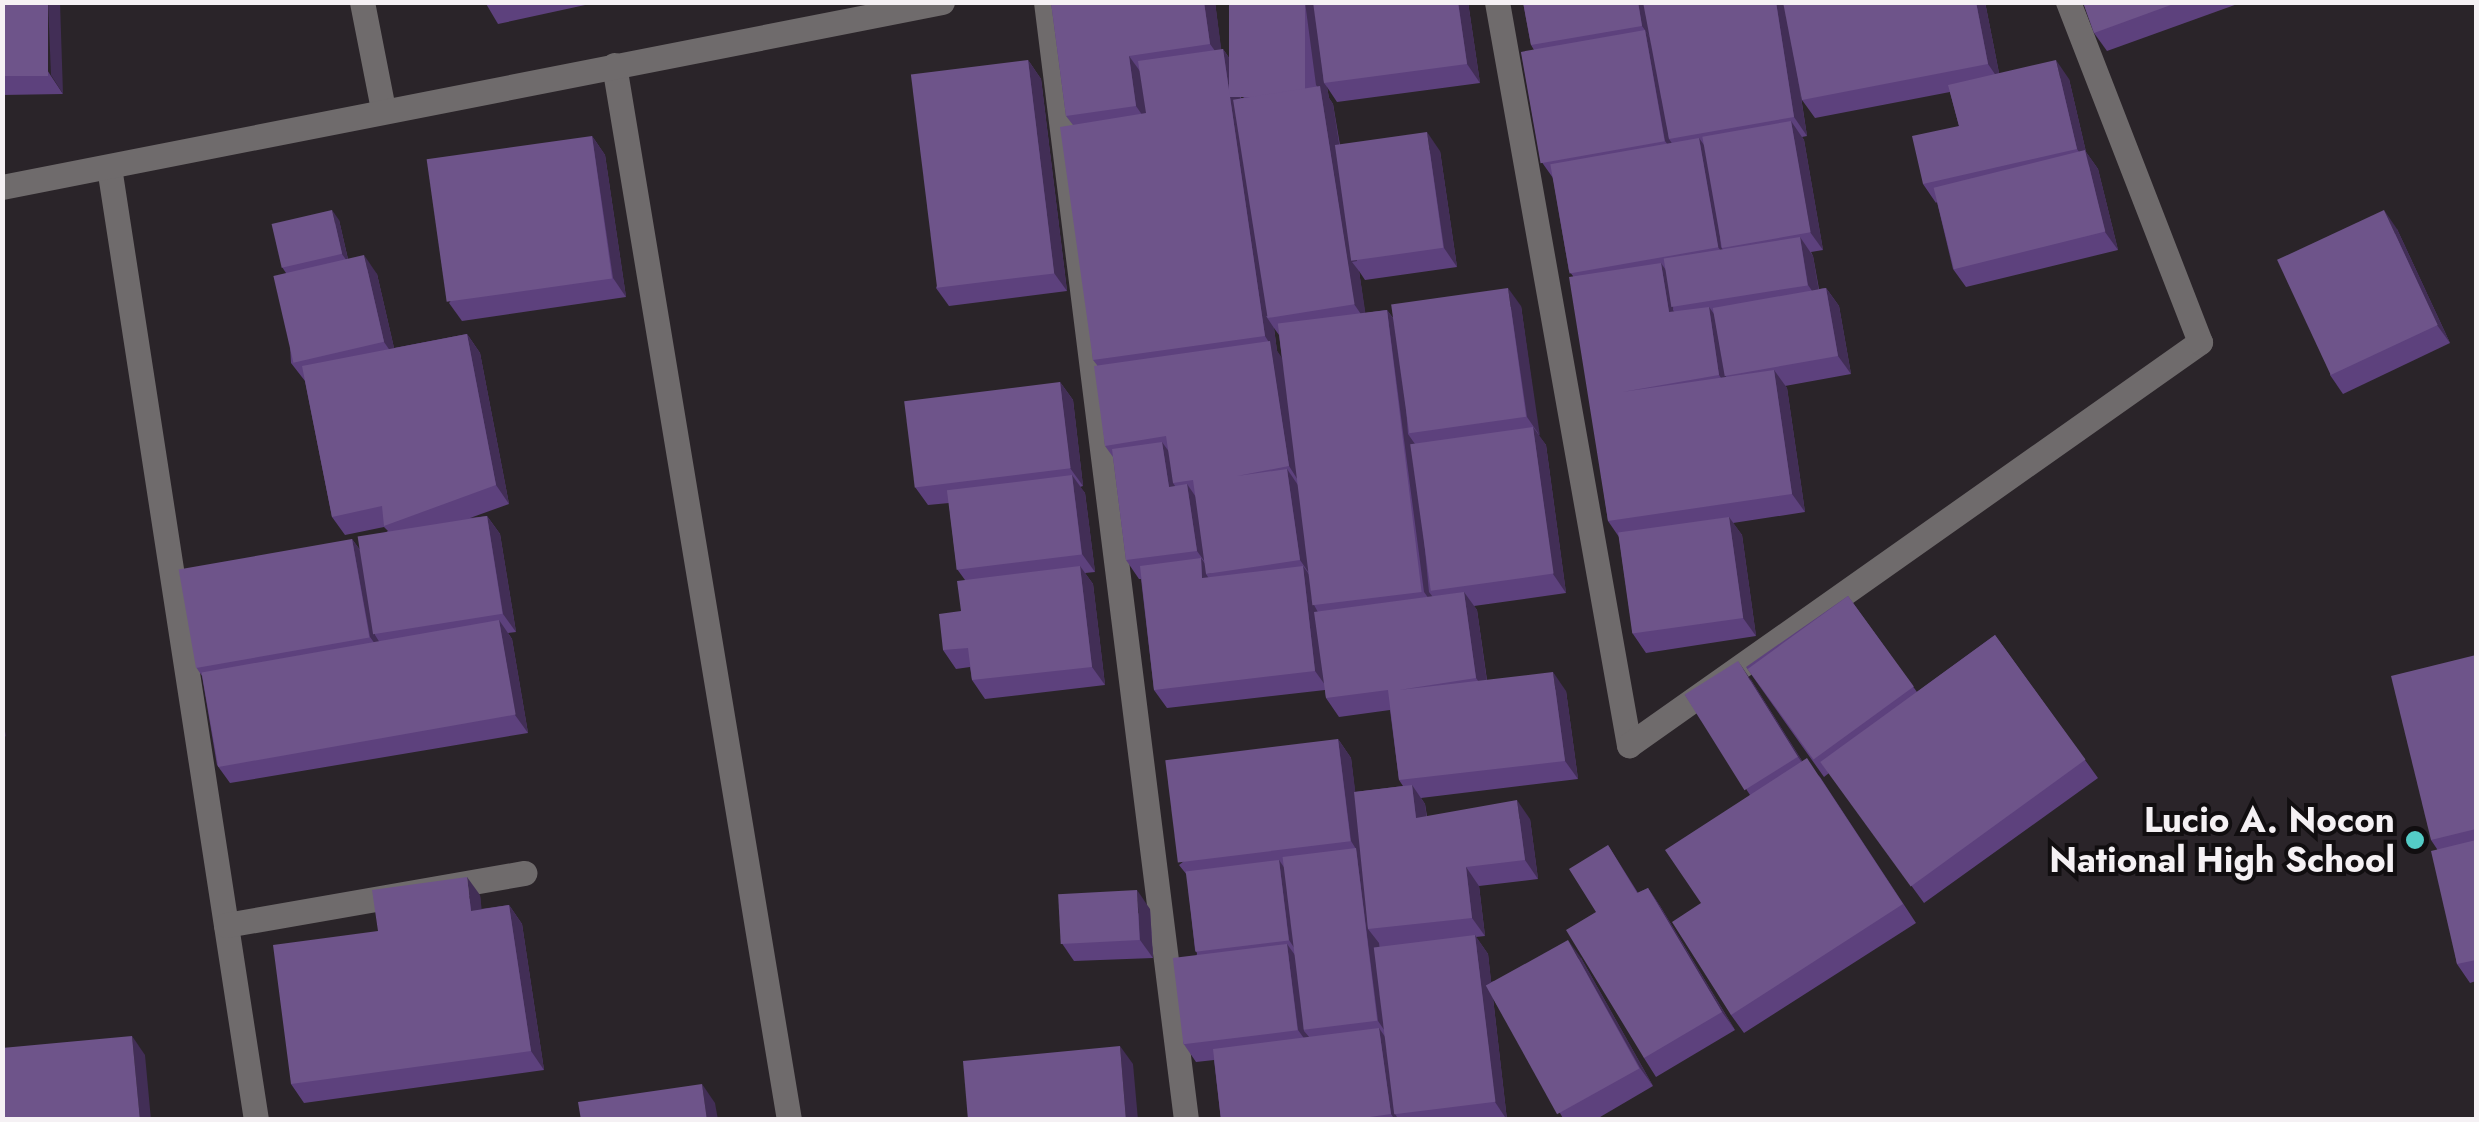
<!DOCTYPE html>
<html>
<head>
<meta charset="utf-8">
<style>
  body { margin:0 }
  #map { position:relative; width:2479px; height:1122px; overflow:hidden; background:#2a2429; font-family:Jost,sans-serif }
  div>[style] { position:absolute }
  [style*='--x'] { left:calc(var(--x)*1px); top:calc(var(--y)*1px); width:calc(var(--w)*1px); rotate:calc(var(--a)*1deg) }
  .street>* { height:25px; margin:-12.5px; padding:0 12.5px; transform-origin:12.5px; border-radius:12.5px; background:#6f6b6c }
  .wall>* { inset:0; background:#5d417d }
  .shaded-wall>* { inset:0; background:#422e56 }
  .building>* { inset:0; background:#6e548a; transform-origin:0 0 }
  .dots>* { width:28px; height:28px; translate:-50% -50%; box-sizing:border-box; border:5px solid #110e10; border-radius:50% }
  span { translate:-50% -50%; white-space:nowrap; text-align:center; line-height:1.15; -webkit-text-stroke:8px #110e10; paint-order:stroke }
  .poi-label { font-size:35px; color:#f5f1f4; font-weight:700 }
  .right { translate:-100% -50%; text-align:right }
  .frame { position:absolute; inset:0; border:5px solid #f5f1f4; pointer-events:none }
</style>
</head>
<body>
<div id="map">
  <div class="street">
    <div style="--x:362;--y:2;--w:109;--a:78.9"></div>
    <div style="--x:1046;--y:2;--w:1127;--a:82.86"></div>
    <div style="--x:1497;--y:2;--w:755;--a:79.93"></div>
    <div style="--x:1629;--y:745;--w:699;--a:-35.21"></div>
    <div style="--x:2200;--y:342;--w:365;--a:-111.2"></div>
    <div style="--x:614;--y:65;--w:1069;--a:80.58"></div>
    <div style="--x:109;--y:167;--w:964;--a:81.23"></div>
    <div style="--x:2;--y:187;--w:958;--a:-11.13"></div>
    <div style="--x:226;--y:925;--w:303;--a:-9.9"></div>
  </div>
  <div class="wall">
    <div style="clip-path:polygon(2px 2px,63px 94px,2px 95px)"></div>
    <div style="clip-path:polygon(485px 2px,599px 2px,498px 24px)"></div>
    <div style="clip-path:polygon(evenodd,1051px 2px,1215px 2px,1221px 50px,1223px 49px,1236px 68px,1241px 98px,1244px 98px,1242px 96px,1229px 2px,1468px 2px,1480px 83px,1337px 102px,1327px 87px,1329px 98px,1333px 104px,1340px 145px,1440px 151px,1457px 267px,1365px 280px,1359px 271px,1365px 313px,1387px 310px,1393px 318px,1521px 306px,1539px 436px,1546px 445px,1566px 593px,1474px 606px,1477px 610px,1487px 680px,1566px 691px,1578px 779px,1421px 798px,1425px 804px,1427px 816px,1530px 819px,1538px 879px,1479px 886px,1485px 936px,1476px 937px,1488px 954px,1491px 982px,1581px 958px,1653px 1086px,1595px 1120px,1564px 1120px,1493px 998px,1507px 1120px,1221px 1120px,1214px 1060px,1196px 1062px,1183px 1043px,1197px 953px,1195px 950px,1187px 875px,1179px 865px,1338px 739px,1351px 758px,1355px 792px,1403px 786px,1399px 780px,1390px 710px,1339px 717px,1326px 698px,1325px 690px,1167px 708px,1154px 690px,1141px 579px,1139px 579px,1126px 560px,1113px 457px,1105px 446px,1097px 365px,1093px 360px,1073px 125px,1066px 116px,1051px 2px,1274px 328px,1279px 335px,1282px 359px,1277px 351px,1274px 328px)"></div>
    <div style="clip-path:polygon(1523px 2px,1985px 2px,1999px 73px,2069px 79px,2086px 152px,2098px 169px,2118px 250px,1966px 287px,1953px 269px,1937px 202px,1936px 203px,1923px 184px,1959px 126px,1950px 92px,1815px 118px,1802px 100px,1798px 77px,1807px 136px,1802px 137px,1804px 140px,1823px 250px,1811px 252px,1813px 256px,1819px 289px,1826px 288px,1839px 306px,1851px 374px,1785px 386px,1787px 388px,1805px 512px,1733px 523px,1742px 535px,1756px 636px,1646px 653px,1633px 634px,1619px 537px,1608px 521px,1573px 276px,1569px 271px,1553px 178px,1541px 161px,1534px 50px,1531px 45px)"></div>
    <div style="clip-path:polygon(2083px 2px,2243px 2px,2107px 51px,2094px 33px)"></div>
    <div style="clip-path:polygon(1028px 60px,1041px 79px,1067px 291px,949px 306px,936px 288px)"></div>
    <div style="clip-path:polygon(592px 136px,605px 155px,626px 297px,462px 321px,449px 303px)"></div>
    <div style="clip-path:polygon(339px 220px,348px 259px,377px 274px,394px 348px,467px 334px,480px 353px,509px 504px,470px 518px,487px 516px,500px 534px,516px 632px,508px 633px,512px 639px,528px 733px,230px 783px,217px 765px,202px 676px,196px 667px,352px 539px,360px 550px,388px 531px,384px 527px,345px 535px,332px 517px,305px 381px,291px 363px,286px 273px,282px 267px)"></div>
    <div style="clip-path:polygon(2397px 229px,2450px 343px,2343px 394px,2330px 375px)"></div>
    <div style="clip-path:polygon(1060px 382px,1073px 400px,1083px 486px,1080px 487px,1085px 493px,1095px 572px,1085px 573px,1093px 584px,1105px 685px,985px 699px,972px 680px,970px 667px,956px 669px,943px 650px,961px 611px,965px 580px,957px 569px,949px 503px,928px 505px,915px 487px)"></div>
    <div style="clip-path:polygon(1848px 596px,1917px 692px,1995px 635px,2098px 778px,1924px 903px,1829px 773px,1824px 777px,1746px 667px)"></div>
    <div style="clip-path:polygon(2476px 655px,2476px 981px,2470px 983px,2457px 964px,2437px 849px,2431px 840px)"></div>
    <div style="clip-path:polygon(1751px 680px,1802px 761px,1820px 777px,1916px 923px,1744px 1033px,1731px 1015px,1701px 903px,1750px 795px,1685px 695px)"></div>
    <div style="clip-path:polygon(1608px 845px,1638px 893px,1648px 888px,1660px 906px,1735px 1030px,1656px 1077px,1644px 1058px)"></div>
    <div style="clip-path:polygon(480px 895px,481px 909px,509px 905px,522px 924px,544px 1070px,304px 1103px,291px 1084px,378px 931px)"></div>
    <div style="clip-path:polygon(1150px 909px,1153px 958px,1074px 961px,1061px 942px)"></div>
  </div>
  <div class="shaded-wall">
    <div style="clip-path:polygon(48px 2px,60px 2px,63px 94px,51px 75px)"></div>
    <div style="clip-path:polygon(1204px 2px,1215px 2px,1223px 62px,1210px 44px)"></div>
    <div style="clip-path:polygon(1305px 2px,1315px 2px,1324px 83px,1327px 87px,1329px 98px,1333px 104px,1357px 261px,1352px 262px,1359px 271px,1367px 323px,1354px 304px,1321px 92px,1316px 85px)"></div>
    <div style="clip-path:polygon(1458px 2px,1468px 2px,1480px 83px,1467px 64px)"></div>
    <div style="clip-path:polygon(1638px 2px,1648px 2px,1655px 44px,1642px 26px)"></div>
    <div style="clip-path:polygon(1776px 2px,1786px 2px,1807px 136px,1794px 117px)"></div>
    <div style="clip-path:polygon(1976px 2px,1985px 2px,2001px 83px,1988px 64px)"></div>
    <div style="clip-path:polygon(1645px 30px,1658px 49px,1669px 139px,1676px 149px,1678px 159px,1665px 141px)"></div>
    <div style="clip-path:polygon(1223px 49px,1236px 68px,1272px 316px,1266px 316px,1274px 328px,1277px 351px,1283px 359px,1301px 485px,1289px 466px,1270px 344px,1265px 336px)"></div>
    <div style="clip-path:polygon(1129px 56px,1142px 74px,1149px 125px,1136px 106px)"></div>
    <div style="clip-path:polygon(1028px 60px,1041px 79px,1067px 291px,1054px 273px)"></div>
    <div style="clip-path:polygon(2056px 60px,2069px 79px,2086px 152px,2098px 169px,2118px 250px,2105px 232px,2089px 166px,2077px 149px)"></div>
    <div style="clip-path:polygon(1791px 121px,1804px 140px,1823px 250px,1810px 232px)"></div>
    <div style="clip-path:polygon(1427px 132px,1440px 151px,1457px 267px,1444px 248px)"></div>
    <div style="clip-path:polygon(592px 136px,605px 155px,626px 297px,613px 278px)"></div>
    <div style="clip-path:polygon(1699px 138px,1712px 156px,1721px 247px,1730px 260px,1731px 265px,1718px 247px)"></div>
    <div style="clip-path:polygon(332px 210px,339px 220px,349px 264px,342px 254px)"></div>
    <div style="clip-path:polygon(2384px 210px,2397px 229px,2450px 343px,2437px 325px)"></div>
    <div style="clip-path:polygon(1800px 237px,1813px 256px,1821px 304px,1808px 285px)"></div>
    <div style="clip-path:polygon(364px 255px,377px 274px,397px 361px,384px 342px)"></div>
    <div style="clip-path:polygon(1661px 263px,1674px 282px,1673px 310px,1680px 320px,1669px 312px)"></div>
    <div style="clip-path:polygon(1508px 288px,1521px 306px,1540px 436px,1527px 417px)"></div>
    <div style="clip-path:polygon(1826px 288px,1839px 306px,1851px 374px,1838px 356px)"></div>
    <div style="clip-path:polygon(1709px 307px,1722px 325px,1725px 375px,1731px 384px,1732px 394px,1719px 375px)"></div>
    <div style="clip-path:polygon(1387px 310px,1400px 328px,1408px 434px,1415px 444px,1429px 592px,1436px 601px,1437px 610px,1424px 592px)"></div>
    <div style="clip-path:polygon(467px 334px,480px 353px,509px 504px,496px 485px)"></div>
    <div style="clip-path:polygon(1774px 370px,1787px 388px,1805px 512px,1792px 494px)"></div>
    <div style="clip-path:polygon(1060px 382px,1073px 400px,1083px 486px,1070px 468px)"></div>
    <div style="clip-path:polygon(1533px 427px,1546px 445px,1566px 593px,1553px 574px)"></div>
    <div style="clip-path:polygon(1162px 442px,1175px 460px,1173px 483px,1180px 493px,1169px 487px)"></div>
    <div style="clip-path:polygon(1287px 469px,1300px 488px,1313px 579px,1300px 560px)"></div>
    <div style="clip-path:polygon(1072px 475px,1085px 493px,1095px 572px,1082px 554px)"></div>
    <div style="clip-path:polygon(1187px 484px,1200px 503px,1210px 569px,1197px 551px)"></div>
    <div style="clip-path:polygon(487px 516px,500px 534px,516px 632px,503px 614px)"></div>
    <div style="clip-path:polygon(1729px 517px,1742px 535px,1756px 636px,1743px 618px)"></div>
    <div style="clip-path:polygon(352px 539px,365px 557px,375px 635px,380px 643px,383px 655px,370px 637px)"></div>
    <div style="clip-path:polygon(1201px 558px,1212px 573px,1206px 574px,1214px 586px,1202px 578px)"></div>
    <div style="clip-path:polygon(1080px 566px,1093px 584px,1105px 685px,1092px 667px)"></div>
    <div style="clip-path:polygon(1303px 566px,1316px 584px,1314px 605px,1319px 614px,1328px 689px,1315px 671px)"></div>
    <div style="clip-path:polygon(1464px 592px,1477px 610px,1489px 696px,1476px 678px)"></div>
    <div style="clip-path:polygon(499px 620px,512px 639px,528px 733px,515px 715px)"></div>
    <div style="clip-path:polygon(1738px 661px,1751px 680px,1811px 775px,1798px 757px)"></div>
    <div style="clip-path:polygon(1553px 672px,1566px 691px,1578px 779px,1565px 761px)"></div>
    <div style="clip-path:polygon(2px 714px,6px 737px,2px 732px)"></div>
    <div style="clip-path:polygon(1338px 739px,1351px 758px,1364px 859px,1368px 929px,1379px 943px,1391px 1040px,1378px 1021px,1356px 849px,1351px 841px)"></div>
    <div style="clip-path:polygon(1412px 785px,1425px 804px,1429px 837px,1416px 818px)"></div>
    <div style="clip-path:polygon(1517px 800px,1530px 819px,1538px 879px,1525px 860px)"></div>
    <div style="clip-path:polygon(1279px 860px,1292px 879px,1301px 958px,1289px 940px)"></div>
    <div style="clip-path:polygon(1466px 867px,1479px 886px,1485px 936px,1472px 918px)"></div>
    <div style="clip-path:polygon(467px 877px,480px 895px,484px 929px,471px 911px)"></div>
    <div style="clip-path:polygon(1648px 888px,1660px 906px,1735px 1030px,1722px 1012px)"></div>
    <div style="clip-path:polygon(1137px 890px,1150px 909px,1153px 958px,1140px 940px)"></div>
    <div style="clip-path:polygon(509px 905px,522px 924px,544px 1070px,531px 1051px)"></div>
    <div style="clip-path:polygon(1475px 935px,1488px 954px,1507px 1120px,1495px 1102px)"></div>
    <div style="clip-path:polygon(1568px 940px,1581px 958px,1653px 1086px,1640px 1068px)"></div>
    <div style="clip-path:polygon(1287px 944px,1300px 962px,1304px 1031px,1310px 1038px,1311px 1048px,1298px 1030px)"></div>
    <div style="clip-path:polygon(1379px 1028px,1392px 1047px,1395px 1114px,1399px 1120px,1395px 1120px,1391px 1114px)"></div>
    <div style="clip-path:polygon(132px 1036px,145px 1055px,151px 1120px,140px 1120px)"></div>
    <div style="clip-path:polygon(1120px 1046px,1133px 1064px,1138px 1120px,1126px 1120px)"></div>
    <div style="clip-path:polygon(702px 1084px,715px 1103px,718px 1120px,707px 1120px)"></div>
  </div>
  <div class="building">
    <div style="left:2px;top:2px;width:46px;height:74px"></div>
    <div style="clip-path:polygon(1051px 2px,1204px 2px,1210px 44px,1129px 56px,1136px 106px,1066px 116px)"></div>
    <div style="left:1229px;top:2px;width:76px;height:95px"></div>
    <div style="clip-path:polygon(1313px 2px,1458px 2px,1467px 64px,1324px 83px)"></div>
    <div style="clip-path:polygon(1523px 2px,1638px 2px,1642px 26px,1531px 45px)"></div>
    <div style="clip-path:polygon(1643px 2px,1776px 2px,1794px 117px,1669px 139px)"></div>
    <div style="clip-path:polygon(1783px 2px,1976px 2px,1988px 64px,1802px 100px)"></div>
    <div style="clip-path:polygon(2083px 2px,2179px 2px,2094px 33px)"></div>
    <div style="left:1645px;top:30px;width:113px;height:126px;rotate:80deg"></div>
    <div style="clip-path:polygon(1223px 49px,1265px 336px,1093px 360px,1060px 127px,1146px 113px,1138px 61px)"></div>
    <div style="left:1028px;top:60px;width:215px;height:118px;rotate:83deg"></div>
    <div style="clip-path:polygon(2056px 60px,2077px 149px,1923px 184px,1912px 136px,1959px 126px,1948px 85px)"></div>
    <div style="left:1320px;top:86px;width:221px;height:88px;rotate:81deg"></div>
    <div style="left:1791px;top:121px;width:113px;height:90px;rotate:80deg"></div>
    <div style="left:1427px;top:132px;width:117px;height:93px;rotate:82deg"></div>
    <div style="left:592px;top:136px;width:144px;height:167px;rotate:82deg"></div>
    <div style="left:1699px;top:138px;width:111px;height:151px;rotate:80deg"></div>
    <div style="left:2085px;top:150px;width:84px;height:156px;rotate:76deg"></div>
    <div style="left:332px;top:210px;width:45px;height:62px;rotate:77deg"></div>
    <div style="left:2384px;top:210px;width:127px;height:118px;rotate:65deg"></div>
    <div style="left:1800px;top:237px;width:49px;height:138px;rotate:81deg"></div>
    <div style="left:364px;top:255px;width:89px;height:93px;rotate:77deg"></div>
    <div style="clip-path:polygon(1661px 263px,1669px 312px,1709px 307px,1719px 375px,1622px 392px,1774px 370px,1792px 494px,1608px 521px,1569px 277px)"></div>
    <div style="left:1508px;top:288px;width:130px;height:118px;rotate:82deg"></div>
    <div style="left:1826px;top:288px;width:69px;height:115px;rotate:80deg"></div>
    <div style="left:1387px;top:310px;width:284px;height:110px;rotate:83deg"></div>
    <div style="clip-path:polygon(467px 334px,496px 485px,384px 526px,382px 506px,332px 517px,302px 366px)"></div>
    <div style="clip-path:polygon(1270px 341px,1289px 466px,1237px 476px,1287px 469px,1300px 560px,1206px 574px,1193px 480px,1173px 483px,1166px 436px,1105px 446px,1094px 366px)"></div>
    <div style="left:1060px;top:382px;width:87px;height:157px;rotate:83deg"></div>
    <div style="left:1533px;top:427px;width:148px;height:124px;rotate:82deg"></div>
    <div style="clip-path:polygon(1162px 442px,1169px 487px,1187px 484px,1197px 551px,1126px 560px,1112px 449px)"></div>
    <div style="left:1072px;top:475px;width:80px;height:126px;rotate:83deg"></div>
    <div style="left:487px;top:516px;width:99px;height:131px;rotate:81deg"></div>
    <div style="left:1729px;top:517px;width:102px;height:112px;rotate:82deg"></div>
    <div style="left:352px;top:539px;width:100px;height:176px;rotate:80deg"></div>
    <div style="clip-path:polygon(1201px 558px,1202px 578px,1303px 566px,1315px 671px,1154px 690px,1140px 566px)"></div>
    <div style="clip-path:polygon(1080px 566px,1092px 667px,972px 680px,968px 648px,943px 650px,939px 614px,961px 611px,957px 581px)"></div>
    <div style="clip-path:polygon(1464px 592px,1476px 678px,1399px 690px,1553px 672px,1565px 761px,1399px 780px,1388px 690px,1326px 698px,1314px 612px)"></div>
    <div style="left:1848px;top:596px;width:112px;height:124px;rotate:54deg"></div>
    <div style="left:499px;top:620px;width:96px;height:302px;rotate:80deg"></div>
    <div style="left:1995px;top:635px;width:154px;height:216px;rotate:54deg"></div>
    <div style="clip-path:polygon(2476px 655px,2476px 829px,2431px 840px,2391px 676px)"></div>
    <div style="left:1738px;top:661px;width:113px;height:63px;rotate:58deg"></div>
    <div style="left:1338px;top:739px;width:103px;height:174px;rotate:83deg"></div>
    <div style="clip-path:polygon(1807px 758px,1903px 904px,1731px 1015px,1672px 922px,1701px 903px,1665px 850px)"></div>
    <div style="clip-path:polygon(1412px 785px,1416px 818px,1517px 800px,1525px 860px,1466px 867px,1472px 918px,1368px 929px,1354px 792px)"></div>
    <div style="clip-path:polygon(2476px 840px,2476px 960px,2457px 964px,2431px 851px)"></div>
    <div style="clip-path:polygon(1608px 845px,1637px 893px,1648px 888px,1722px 1012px,1644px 1058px,1566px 930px,1596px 912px,1569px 869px)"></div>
    <div style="left:1356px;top:848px;width:174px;height:74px;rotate:83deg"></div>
    <div style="left:1279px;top:860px;width:81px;height:94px;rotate:83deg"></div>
    <div style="clip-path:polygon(467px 877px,471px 911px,509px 905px,531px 1051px,291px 1084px,273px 945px,378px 931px,372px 890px)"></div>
    <div style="left:1137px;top:890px;width:50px;height:79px;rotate:87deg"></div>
    <div style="left:1475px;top:935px;width:168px;height:102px;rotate:83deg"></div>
    <div style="left:1568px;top:940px;width:147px;height:94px;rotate:61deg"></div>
    <div style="left:1287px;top:944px;width:87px;height:115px;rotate:83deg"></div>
    <div style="clip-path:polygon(1379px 1028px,1391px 1114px,1349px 1120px,1221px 1120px,1213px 1049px)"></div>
    <div style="clip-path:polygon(132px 1036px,140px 1120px,2px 1120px,2px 1048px)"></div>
    <div style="clip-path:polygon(1120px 1046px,1126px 1120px,968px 1120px,963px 1061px)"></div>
    <div style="clip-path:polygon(702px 1084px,707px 1120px,581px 1120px,578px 1102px)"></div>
  </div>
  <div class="dots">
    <div style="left:2415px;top:840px;background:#54cdc8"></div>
  </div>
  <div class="poi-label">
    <span class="right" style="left:2395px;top:840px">Lucio A. Nocon<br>National High School</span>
  </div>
  <div class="frame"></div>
</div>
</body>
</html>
